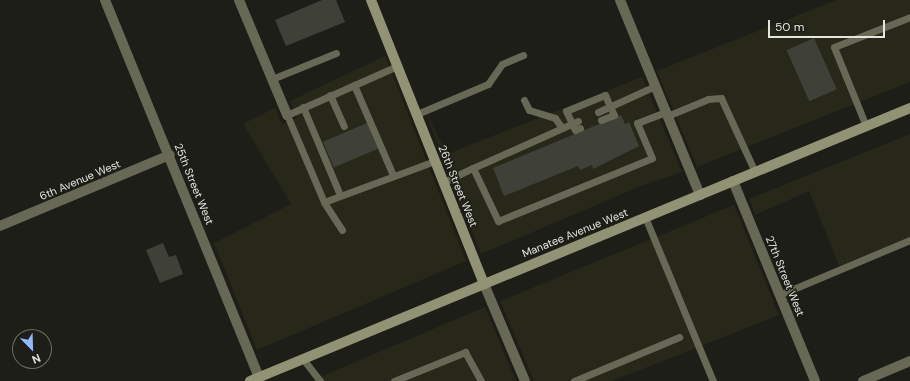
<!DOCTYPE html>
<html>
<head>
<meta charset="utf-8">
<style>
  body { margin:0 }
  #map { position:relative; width:910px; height:381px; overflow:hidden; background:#1d1e17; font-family:"DM Sans",sans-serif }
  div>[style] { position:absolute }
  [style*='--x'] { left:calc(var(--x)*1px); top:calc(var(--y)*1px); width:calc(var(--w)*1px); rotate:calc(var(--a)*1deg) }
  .built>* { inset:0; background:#27271a }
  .building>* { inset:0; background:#3f4038; transform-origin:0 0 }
  .lane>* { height:7px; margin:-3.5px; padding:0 3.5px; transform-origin:3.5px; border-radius:3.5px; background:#676855 }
  .street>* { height:10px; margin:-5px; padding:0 5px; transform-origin:5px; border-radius:5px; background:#676855 }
  .secondary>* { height:10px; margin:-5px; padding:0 5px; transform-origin:5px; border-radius:5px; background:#919374 }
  span { translate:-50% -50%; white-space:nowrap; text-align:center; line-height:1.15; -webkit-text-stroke:3px #1d1e17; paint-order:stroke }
  .street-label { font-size:11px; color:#e6e6e1 }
  .north { position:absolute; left:12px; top:329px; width:40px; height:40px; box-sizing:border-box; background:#1d1e17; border:1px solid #6d6e68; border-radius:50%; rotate:157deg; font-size:11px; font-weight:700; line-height:16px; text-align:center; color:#e6e6e1 }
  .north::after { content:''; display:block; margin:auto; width:14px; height:18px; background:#8fb8fd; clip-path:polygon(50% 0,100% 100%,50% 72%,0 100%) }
  .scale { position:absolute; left:768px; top:20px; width:117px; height:18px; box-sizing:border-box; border:2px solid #e6e6e1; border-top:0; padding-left:5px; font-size:12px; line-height:14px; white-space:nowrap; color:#e6e6e1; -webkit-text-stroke:3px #1d1e17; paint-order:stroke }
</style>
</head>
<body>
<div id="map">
  <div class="built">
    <div style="clip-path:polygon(836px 0,910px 0,910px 82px,697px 167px,657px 71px)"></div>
    <div style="clip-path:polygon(385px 56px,466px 261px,257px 350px,214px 243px,291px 204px,243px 124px,275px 108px,282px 124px,297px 118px,290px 101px)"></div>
    <div style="clip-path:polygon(642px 77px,682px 172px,646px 184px,481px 254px,423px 107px,447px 154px)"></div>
    <div style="clip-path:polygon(910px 134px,910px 241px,840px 268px,809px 191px,755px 215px,749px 199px)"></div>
    <div style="clip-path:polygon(734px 205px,779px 315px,612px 381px,534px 381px,500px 301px)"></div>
    <div style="clip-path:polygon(485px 307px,516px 381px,312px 381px,327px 374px)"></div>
  </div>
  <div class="building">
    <div style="clip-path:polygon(322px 0,336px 0,345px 22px,286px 46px,275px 20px)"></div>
    <div style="left:814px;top:38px;width:56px;height:30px;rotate:66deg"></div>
    <div style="clip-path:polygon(621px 115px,625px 124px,629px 122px,639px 146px,593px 169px,592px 165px,580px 170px,578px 166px,504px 196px,493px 168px)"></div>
    <div style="left:367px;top:123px;width:28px;height:48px;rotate:67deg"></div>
    <div style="clip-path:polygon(163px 243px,169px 257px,176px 255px,183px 274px,160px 283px,146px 250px)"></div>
  </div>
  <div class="lane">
    <div style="--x:272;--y:79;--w:69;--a:-22.1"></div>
    <div style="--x:354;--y:85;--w:98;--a:66.6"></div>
    <div style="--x:330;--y:95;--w:34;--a:66"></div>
    <div style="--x:524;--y:100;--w:11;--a:63"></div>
    <div style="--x:529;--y:110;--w:27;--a:17"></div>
    <div style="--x:555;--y:118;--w:12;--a:55"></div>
    <div style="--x:303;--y:107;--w:95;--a:67.2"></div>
    <div style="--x:598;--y:112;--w:63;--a:-24.5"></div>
    <div style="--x:417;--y:114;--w:77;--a:-22.9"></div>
    <div style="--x:488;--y:84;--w:24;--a:-55"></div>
    <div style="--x:502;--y:64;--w:23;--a:-23"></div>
    <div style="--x:667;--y:116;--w:44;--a:-22.5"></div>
    <div style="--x:708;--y:99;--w:13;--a:-4"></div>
    <div style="--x:721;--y:98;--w:81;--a:65.3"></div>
    <div style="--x:866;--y:126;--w:85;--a:-112.1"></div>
    <div style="--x:834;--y:47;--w:82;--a:-21.5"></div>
    <div style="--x:580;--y:128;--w:5;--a:158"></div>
    <div style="--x:575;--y:130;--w:21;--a:-115"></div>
    <div style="--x:566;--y:111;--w:42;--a:-22.3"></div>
    <div style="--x:605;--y:95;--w:22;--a:66"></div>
    <div style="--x:614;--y:115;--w:14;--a:159"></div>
    <div style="--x:473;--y:168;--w:115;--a:-24.1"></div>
    <div style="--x:444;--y:182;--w:32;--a:-26"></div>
    <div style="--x:473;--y:168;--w:59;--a:64.7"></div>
    <div style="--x:498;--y:221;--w:166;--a:-22.2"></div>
    <div style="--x:652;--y:158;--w:38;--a:-113"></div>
    <div style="--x:637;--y:123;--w:31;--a:-21"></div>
    <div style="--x:324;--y:202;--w:118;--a:-20.3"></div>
    <div style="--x:645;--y:217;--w:178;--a:67.5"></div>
    <div style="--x:342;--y:230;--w:33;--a:-123"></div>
    <div style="--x:324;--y:202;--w:95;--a:-113"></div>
    <div style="--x:287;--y:115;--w:120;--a:-24"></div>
    <div style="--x:779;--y:295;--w:142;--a:-22.8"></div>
    <div style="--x:303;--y:359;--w:28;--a:52"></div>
    <div style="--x:394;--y:381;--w:77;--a:-22.2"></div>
    <div style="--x:465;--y:352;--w:33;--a:61"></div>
    <div style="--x:574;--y:381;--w:114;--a:-22.7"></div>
  </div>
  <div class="street">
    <div style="--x:105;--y:0;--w:407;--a:67.8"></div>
    <div style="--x:239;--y:0;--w:125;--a:67.3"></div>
    <div style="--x:620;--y:0;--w:211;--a:67.7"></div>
    <div style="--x:733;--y:181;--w:216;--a:67.7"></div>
    <div style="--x:0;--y:226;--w:184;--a:-22.7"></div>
    <div style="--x:484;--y:284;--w:105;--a:67.1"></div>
    <div style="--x:863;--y:381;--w:51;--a:-23.1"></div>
  </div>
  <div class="secondary">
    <div style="--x:371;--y:0;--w:306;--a:68.3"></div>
    <div style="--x:250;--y:381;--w:714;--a:-22.47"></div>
  </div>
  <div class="street-label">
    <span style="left:80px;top:180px;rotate:-23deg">6th Avenue West</span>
    <span style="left:194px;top:184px;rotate:68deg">25th Street West</span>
    <span style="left:458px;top:186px;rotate:68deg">26th Street West</span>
    <span style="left:575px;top:233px;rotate:-22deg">Manatee Avenue West</span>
    <span style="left:785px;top:276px;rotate:68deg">27th Street West</span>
  </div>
  <div class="north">N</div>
  <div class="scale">50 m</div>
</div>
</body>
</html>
